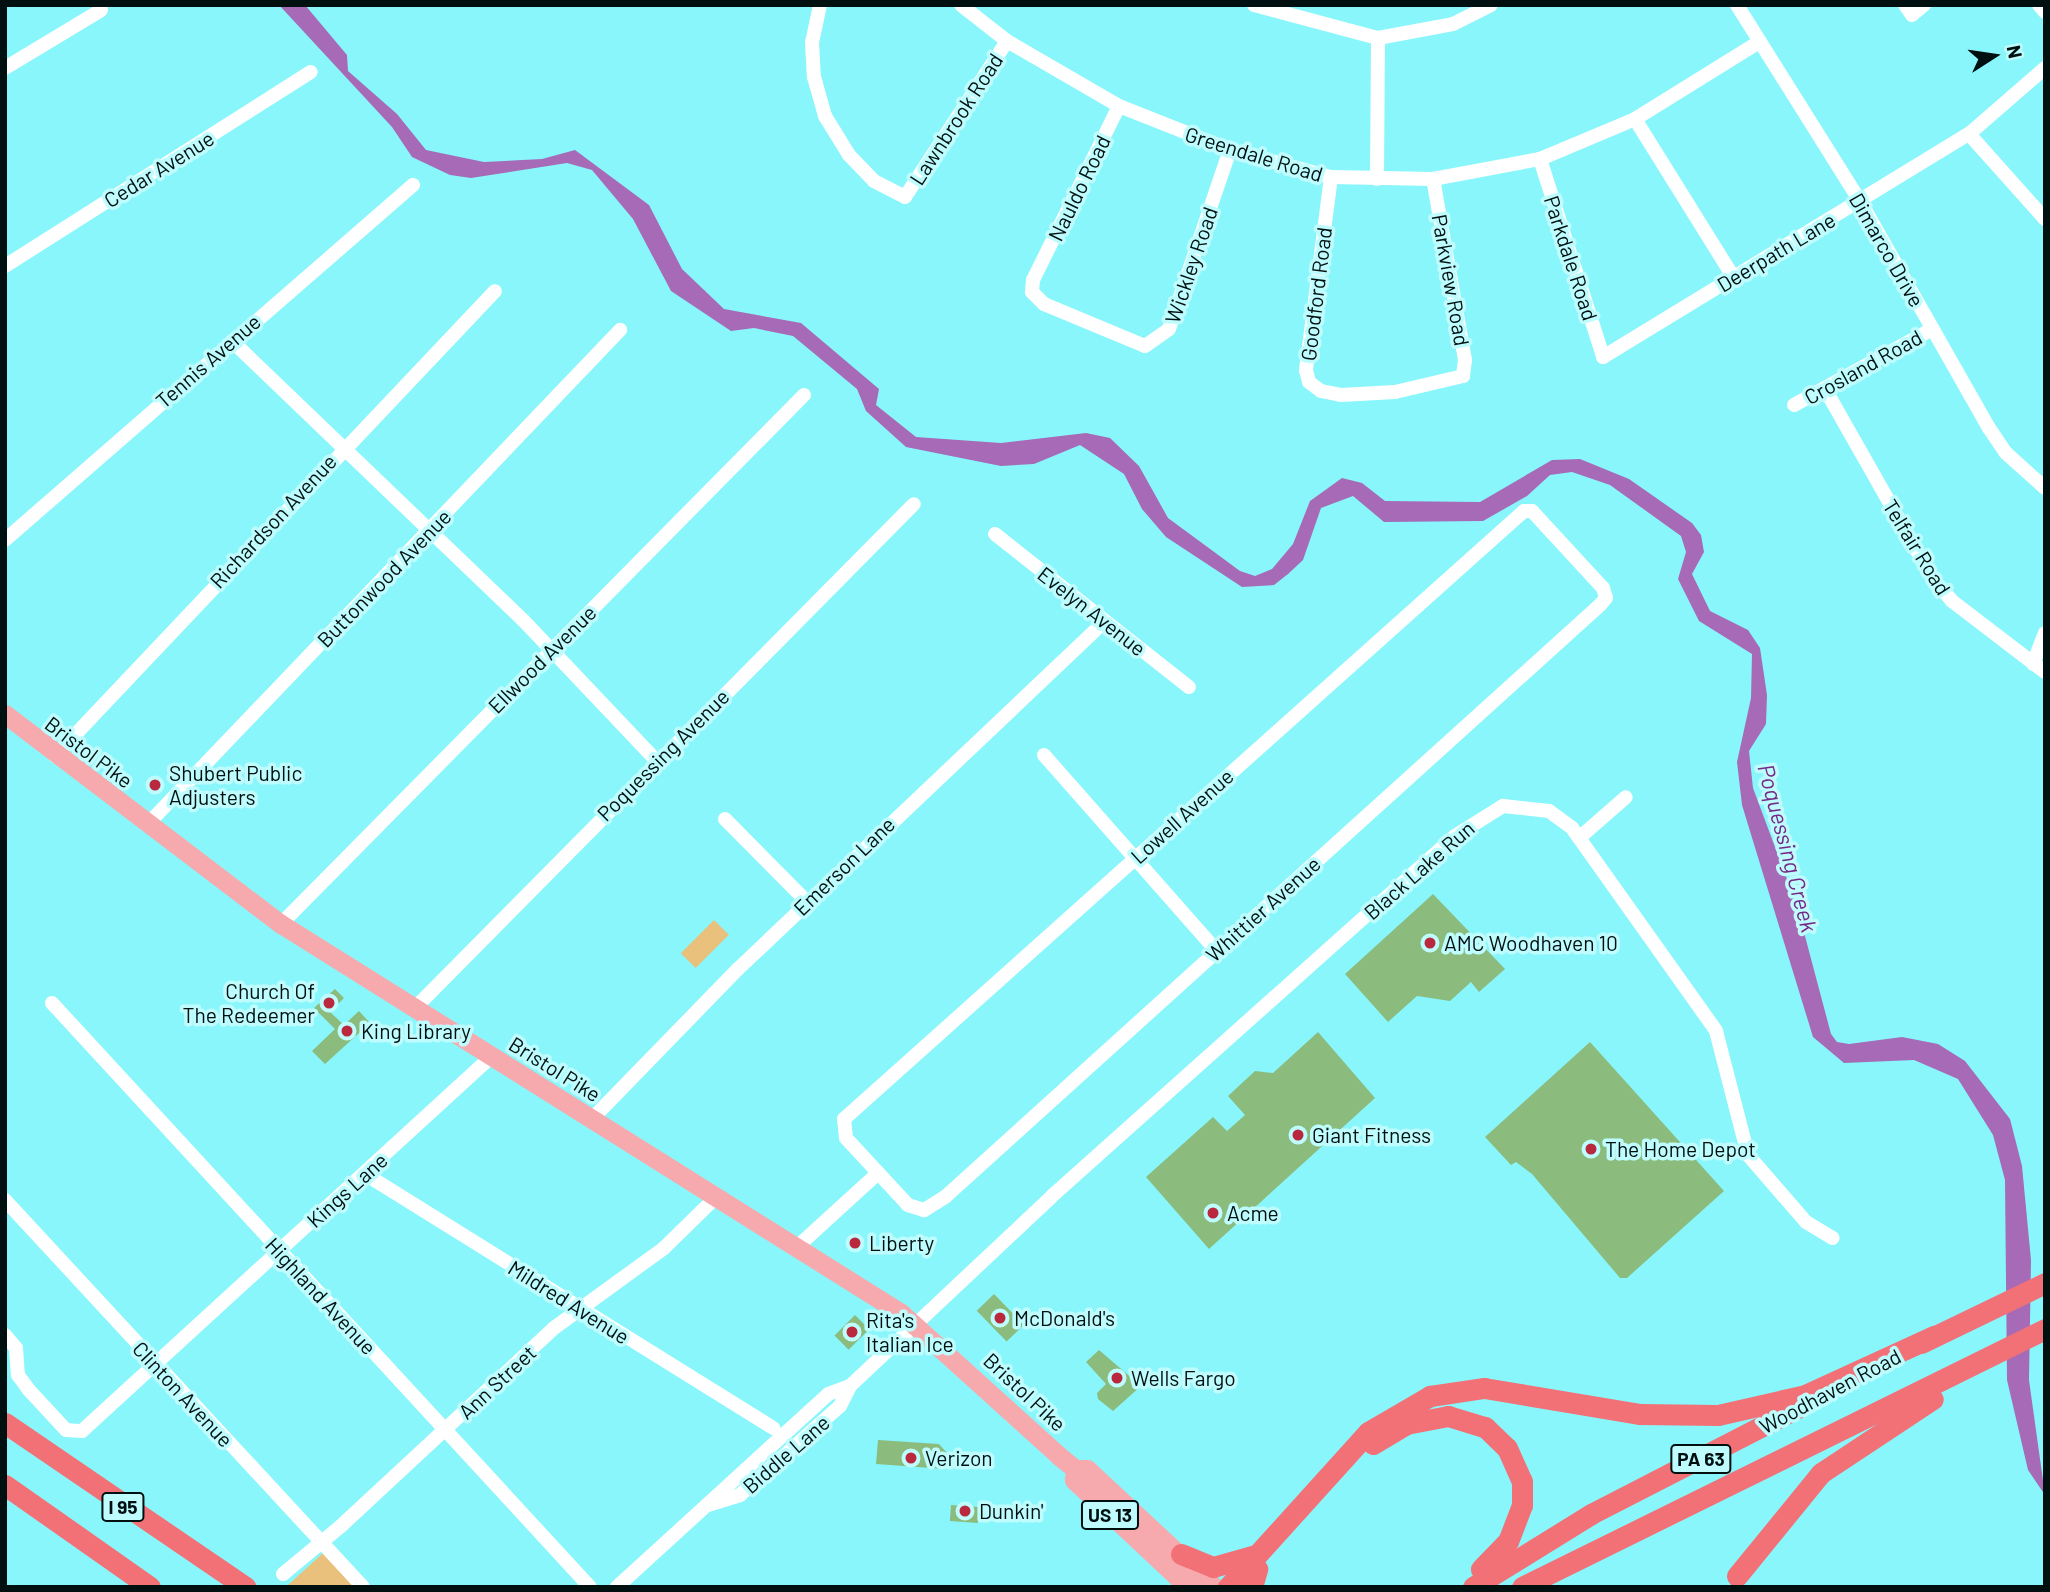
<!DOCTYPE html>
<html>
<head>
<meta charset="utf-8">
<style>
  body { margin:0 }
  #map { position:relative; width:2050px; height:1592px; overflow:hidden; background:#89f6fb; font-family:Barlow,sans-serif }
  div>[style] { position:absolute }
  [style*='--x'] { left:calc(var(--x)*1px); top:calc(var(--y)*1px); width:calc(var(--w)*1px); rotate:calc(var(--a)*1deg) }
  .green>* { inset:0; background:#e9c07c; transform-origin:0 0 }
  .water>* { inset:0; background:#a76ab7 }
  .building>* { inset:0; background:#8bbc7e; transform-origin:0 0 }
  .minor>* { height:14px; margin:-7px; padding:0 7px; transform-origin:7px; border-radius:7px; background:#fff }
  .major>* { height:19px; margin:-9.5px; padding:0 9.5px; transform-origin:9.5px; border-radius:9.5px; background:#f7aaad }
  .highway>* { height:21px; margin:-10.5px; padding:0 10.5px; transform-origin:10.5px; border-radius:10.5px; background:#f27177 }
  .dots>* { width:19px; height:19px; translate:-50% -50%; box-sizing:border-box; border:4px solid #bffcfe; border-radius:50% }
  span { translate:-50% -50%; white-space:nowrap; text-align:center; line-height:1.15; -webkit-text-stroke:7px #bffcfe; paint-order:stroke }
  .shield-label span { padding:2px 5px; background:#bffcfe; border:2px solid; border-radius:5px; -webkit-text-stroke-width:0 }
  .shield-label { font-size:19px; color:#001011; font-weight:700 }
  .street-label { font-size:21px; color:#001011 }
  .poi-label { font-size:21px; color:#001011 }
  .left { translate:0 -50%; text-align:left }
  .right { translate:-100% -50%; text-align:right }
  .water-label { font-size:23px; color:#752988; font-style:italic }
  .frame { position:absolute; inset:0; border:7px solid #001011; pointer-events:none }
  .north { position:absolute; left:1959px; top:21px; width:70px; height:70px; -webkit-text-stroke:5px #bffcfe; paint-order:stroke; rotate:78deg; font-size:19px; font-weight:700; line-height:28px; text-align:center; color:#001011 }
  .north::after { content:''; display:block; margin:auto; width:24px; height:32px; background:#001011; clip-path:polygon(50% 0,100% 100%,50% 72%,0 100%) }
</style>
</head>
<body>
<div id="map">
  <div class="green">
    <div style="left:714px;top:920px;width:21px;height:47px;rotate:45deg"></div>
    <div style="clip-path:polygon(323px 1553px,354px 1587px,288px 1585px)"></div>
  </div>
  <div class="water">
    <div style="clip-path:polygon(279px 5px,305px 5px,347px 55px,348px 71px,397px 114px,426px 150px,484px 162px,542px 159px,575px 150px,649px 205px,682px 269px,724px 309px,801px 323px,879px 389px,876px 405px,916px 437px,1001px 443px,1086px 433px,1110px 438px,1139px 466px,1168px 518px,1240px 571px,1255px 576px,1272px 569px,1293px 544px,1310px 501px,1342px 478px,1362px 483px,1385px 501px,1480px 502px,1552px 460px,1580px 459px,1629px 479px,1692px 523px,1701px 535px,1704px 552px,1692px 574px,1710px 611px,1748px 630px,1760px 648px,1767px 695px,1766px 724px,1749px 751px,1753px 788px,1797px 906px,1831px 1034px,1837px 1042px,1849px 1044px,1902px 1037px,1938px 1044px,1965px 1061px,2010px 1119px,2022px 1166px,2031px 1260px,2029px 1380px,2045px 1495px,2028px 1470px,2007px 1380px,2005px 1180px,1993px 1135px,1958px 1079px,1914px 1060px,1844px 1063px,1813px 1037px,1742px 805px,1737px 762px,1751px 698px,1752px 654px,1699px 621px,1678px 579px,1686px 552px,1681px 536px,1610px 485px,1572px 472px,1550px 475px,1527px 496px,1483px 521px,1384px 522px,1353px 496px,1321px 508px,1303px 560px,1288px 574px,1274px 585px,1242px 587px,1166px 537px,1142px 509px,1124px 474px,1080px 445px,1034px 464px,1001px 466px,906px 447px,866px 411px,857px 389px,793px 336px,754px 328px,731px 331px,671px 291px,633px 219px,592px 170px,567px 163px,471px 178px,450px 175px,412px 157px,392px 127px)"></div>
  </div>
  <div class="building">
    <div style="clip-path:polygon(1433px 894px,1505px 969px,1479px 992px,1471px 982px,1450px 1001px,1417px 996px,1388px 1022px,1345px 974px)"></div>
    <div style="clip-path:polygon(335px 989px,344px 998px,330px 1012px,344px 1025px,359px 1011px,370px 1023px,325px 1064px,312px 1051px,335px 1029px,314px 1008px)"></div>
    <div style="clip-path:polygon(1318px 1032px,1375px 1098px,1209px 1249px,1146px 1177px,1213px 1117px,1227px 1131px,1245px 1115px,1228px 1096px,1255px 1071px,1273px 1073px)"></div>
    <div style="clip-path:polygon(1590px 1042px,1724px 1191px,1627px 1278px,1620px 1278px,1532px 1174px,1516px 1162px,1511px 1165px,1485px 1137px)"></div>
    <div style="left:994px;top:1294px;width:43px;height:24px;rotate:46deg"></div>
    <div style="left:855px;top:1315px;width:20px;height:29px;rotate:45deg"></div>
    <div style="clip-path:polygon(1099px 1350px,1141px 1386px,1113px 1411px,1098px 1399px,1097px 1393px,1106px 1384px,1086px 1362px)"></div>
    <div style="clip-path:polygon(878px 1440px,939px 1444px,947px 1453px,945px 1469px,876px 1464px)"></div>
    <div style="left:951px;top:1505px;width:28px;height:16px;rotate:4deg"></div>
  </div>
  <div class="minor">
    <div style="--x:820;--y:5;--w:38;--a:102"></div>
    <div style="--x:812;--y:42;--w:35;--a:87"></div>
    <div style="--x:814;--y:77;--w:41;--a:74.2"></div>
    <div style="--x:825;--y:116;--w:46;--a:58.4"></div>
    <div style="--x:849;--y:155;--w:36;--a:46"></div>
    <div style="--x:874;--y:181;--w:35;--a:27"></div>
    <div style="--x:905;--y:197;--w:186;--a:-56.8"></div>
    <div style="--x:961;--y:5;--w:58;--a:38"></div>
    <div style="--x:1007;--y:41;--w:129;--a:30.1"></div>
    <div style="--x:1119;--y:106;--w:119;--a:21.6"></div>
    <div style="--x:1230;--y:150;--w:105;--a:15"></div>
    <div style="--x:1331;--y:177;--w:102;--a:1.1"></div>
    <div style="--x:1433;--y:179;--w:109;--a:-10.6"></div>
    <div style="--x:1540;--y:159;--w:103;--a:-22.8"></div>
    <div style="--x:1635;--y:119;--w:146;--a:-31.8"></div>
    <div style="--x:1254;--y:5;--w:128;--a:14.9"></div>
    <div style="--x:1378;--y:38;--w:76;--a:-10.6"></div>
    <div style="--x:1453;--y:24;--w:42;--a:-26.6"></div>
    <div style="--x:1737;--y:5;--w:231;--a:57.9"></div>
    <div style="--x:1860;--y:201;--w:261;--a:60.4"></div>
    <div style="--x:1989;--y:428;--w:30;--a:56"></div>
    <div style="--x:2006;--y:453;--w:52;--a:41.9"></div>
    <div style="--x:1905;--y:5;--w:12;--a:55"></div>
    <div style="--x:1912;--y:15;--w:16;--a:-40"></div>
    <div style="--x:2039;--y:5;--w:9;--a:49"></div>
    <div style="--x:5;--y:68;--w:112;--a:-31.1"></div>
    <div style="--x:1119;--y:106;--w:194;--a:116.3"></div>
    <div style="--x:1033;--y:280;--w:12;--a:95"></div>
    <div style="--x:1032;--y:292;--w:17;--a:45"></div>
    <div style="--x:1044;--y:304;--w:109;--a:22.6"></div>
    <div style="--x:1145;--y:346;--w:29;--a:-35"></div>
    <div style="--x:1169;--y:329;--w:189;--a:-71.2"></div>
    <div style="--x:1635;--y:119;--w:187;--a:58.1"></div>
    <div style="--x:1969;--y:134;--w:114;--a:48.2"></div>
    <div style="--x:1540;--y:159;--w:208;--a:72.3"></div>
    <div style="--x:1603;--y:357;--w:429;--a:-31.4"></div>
    <div style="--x:1969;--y:134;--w:101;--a:-41"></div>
    <div style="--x:1331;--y:177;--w:195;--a:97.4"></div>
    <div style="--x:1306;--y:370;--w:12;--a:76"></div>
    <div style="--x:1309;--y:382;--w:15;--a:37"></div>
    <div style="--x:1321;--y:391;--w:20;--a:11"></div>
    <div style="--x:1341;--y:395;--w:54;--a:-3.2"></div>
    <div style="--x:1395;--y:392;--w:70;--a:-13.2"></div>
    <div style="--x:1463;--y:376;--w:16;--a:-83"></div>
    <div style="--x:1465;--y:360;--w:184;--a:-100"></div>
    <div style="--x:1377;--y:179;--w:141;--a:-89.6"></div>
    <div style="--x:5;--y:266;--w:362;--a:-32.4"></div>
    <div style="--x:232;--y:341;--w:403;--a:43.8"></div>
    <div style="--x:523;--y:620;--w:195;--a:46.5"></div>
    <div style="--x:1825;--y:389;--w:219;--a:60.4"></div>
    <div style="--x:1933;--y:579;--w:29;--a:49"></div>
    <div style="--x:1952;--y:601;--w:117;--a:37.4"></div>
    <div style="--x:1794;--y:405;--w:158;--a:-28.8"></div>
    <div style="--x:1524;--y:511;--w:8;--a:0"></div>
    <div style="--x:1532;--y:511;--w:105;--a:47.3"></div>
    <div style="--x:1603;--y:588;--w:10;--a:73"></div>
    <div style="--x:1606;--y:598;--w:9;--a:131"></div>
    <div style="--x:1600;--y:605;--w:883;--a:137.89"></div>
    <div style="--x:945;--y:1197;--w:25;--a:148"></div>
    <div style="--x:924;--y:1210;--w:17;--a:-163"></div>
    <div style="--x:908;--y:1205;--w:91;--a:-132.8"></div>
    <div style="--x:846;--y:1138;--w:19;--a:-96"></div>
    <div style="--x:844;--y:1119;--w:912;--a:-41.8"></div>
    <div style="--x:995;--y:534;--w:247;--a:38.3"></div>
    <div style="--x:5;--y:540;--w:541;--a:-41.03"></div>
    <div style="--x:2033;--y:664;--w:33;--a:-69"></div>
    <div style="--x:1044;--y:755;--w:260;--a:48.6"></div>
    <div style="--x:55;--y:756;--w:640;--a:-46.58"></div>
    <div style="--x:725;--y:819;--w:117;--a:45.3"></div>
    <div style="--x:147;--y:825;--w:685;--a:-46.3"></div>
    <div style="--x:1579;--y:838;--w:62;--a:-41.1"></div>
    <div style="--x:281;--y:924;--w:744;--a:-45.33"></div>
    <div style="--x:52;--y:1003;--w:794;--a:47.35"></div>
    <div style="--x:415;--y:1008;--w:709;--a:-45.29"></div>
    <div style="--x:592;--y:1119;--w:209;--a:-45.8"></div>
    <div style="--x:738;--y:969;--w:504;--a:-43.47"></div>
    <div style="--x:365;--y:1174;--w:481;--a:31.9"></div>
    <div style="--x:5;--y:1200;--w:527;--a:47.23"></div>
    <div style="--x:797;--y:1247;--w:110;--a:-42.4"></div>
    <div style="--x:5;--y:1335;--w:17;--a:50"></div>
    <div style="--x:16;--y:1348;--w:27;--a:86"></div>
    <div style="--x:18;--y:1375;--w:17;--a:54"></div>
    <div style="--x:28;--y:1389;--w:56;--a:47.2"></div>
    <div style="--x:66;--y:1430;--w:16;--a:4"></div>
    <div style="--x:82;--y:1431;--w:556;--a:-42.45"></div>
    <div style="--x:708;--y:1505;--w:34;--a:-17"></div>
    <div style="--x:740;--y:1495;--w:134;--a:-41.7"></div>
    <div style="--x:840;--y:1406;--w:22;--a:-63"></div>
    <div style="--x:850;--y:1386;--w:277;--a:-43.2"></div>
    <div style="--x:1052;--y:1196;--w:540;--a:-41.77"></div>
    <div style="--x:1455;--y:836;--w:57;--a:-32"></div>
    <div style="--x:1503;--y:806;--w:46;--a:6.2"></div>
    <div style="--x:1549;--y:811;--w:29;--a:36"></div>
    <div style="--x:1572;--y:828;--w:249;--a:54.6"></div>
    <div style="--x:1716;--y:1031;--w:128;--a:75.5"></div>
    <div style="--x:1748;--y:1155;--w:89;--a:49.1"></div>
    <div style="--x:1806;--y:1222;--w:31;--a:31"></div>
    <div style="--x:283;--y:1574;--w:75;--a:-39.6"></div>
    <div style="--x:341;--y:1526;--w:291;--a:-42.9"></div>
    <div style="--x:554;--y:1328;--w:136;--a:-36"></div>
    <div style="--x:664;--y:1248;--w:73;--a:-44.4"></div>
    <div style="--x:617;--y:1587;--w:286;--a:-42.4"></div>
    <div style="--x:828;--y:1394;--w:23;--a:-20"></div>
  </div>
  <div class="major">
    <div style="--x:5;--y:714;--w:347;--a:37.3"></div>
    <div style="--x:281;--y:924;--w:732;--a:32.1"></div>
    <div style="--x:901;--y:1313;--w:213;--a:42.1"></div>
    <div style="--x:1059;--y:1456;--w:21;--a:39"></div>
    <div style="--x:1075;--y:1469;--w:12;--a:0"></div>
    <div style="--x:1087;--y:1469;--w:173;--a:42.9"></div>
    <div style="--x:1075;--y:1469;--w:11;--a:95"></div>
    <div style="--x:1074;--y:1480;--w:156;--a:43.2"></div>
  </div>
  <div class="highway">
    <div style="--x:1921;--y:1343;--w:138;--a:-25.8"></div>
    <div style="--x:5;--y:1423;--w:291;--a:34.3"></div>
    <div style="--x:1373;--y:1444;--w:39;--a:-31"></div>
    <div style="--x:1406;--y:1424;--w:43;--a:-10.8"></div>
    <div style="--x:1448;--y:1416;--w:39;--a:17"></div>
    <div style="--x:1485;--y:1427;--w:30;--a:44"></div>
    <div style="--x:1507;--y:1448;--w:36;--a:66"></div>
    <div style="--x:1522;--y:1481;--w:24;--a:90"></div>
    <div style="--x:1522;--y:1505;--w:39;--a:111"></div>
    <div style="--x:1508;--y:1541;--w:39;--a:134"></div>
    <div style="--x:5;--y:1485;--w:177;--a:35.1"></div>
    <div style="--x:1181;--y:1554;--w:35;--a:22"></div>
    <div style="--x:1213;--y:1567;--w:41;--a:-15.8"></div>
    <div style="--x:1737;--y:1576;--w:133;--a:-50.8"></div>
    <div style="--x:1821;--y:1473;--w:134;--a:-33.5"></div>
    <div style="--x:1228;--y:1587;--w:209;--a:-47.9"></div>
    <div style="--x:1368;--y:1432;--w:72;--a:-30.1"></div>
    <div style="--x:1430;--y:1396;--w:55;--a:-8.4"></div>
    <div style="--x:1484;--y:1388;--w:157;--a:9.5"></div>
    <div style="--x:1639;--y:1414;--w:79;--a:0.7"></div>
    <div style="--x:1718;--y:1415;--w:89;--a:-12.9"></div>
    <div style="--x:1805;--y:1395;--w:142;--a:-24.6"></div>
    <div style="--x:1252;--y:1587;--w:19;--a:-74"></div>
    <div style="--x:1473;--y:1587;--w:139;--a:-31.7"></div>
    <div style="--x:1591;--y:1514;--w:238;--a:-27.2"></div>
    <div style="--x:1522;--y:1587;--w:583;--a:-26.26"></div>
  </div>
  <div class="dots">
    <div style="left:155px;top:785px;background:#ba283d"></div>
    <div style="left:1430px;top:943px;background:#ba283d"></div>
    <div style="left:329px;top:1003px;background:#ba283d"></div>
    <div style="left:347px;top:1031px;background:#ba283d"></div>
    <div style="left:1298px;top:1135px;background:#ba283d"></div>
    <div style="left:1591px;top:1149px;background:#ba283d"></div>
    <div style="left:1213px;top:1213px;background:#ba283d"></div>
    <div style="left:855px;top:1243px;background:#ba283d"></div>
    <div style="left:1000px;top:1318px;background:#ba283d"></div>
    <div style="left:852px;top:1332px;background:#ba283d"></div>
    <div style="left:1117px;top:1378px;background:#ba283d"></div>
    <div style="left:911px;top:1458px;background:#ba283d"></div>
    <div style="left:965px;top:1511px;background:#ba283d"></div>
  </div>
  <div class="shield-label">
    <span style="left:1701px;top:1459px">PA 63</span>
    <span style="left:123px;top:1507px">I 95</span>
    <span style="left:1110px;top:1515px">US 13</span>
  </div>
  <div class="street-label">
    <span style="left:956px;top:119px;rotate:-57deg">Lawnbrook Road</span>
    <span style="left:1254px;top:154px;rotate:17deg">Greendale Road</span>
    <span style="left:159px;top:169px;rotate:-32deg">Cedar Avenue</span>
    <span style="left:1079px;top:188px;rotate:-64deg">Nauldo Road</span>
    <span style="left:1887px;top:250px;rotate:60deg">Dimarco Drive</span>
    <span style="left:1776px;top:252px;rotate:-31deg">Deerpath Lane</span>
    <span style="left:1571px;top:258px;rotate:72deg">Parkdale Road</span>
    <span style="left:1191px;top:265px;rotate:-71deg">Wickley Road</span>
    <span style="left:1451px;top:280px;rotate:80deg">Parkview Road</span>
    <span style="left:1316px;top:294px;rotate:-83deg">Goodford Road</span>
    <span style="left:208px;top:361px;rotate:-41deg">Tennis Avenue</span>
    <span style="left:1863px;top:367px;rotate:-29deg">Crosland Road</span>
    <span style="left:273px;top:521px;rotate:-47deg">Richardson Avenue</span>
    <span style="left:1917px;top:547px;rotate:58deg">Telfair Road</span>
    <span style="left:384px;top:578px;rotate:-46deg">Buttonwood Avenue</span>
    <span style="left:1092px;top:611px;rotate:38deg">Evelyn Avenue</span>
    <span style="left:542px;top:659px;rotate:-45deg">Ellwood Avenue</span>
    <span style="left:89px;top:752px;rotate:37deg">Bristol Pike</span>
    <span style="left:663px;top:755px;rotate:-45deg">Poquessing Avenue</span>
    <span style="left:1182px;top:816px;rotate:-42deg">Lowell Avenue</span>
    <span style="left:844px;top:866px;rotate:-44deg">Emerson Lane</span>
    <span style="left:1419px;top:870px;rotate:-41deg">Black Lake Run</span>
    <span style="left:1263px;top:909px;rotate:-42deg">Whittier Avenue</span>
    <span style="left:555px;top:1069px;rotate:32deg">Bristol Pike</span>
    <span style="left:347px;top:1190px;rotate:-42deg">Kings Lane</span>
    <span style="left:321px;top:1296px;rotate:47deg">Highland Avenue</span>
    <span style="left:569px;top:1302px;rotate:32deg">Mildred Avenue</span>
    <span style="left:497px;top:1382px;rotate:-43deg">Ann Street</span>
    <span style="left:1830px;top:1391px;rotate:-28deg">Woodhaven Road</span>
    <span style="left:1025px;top:1392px;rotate:43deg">Bristol Pike</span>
    <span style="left:183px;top:1394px;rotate:47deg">Clinton Avenue</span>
    <span style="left:786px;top:1454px;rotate:-41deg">Biddle Lane</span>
  </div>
  <div class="poi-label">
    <span class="left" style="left:169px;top:785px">Shubert Public<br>Adjusters</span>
    <span class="left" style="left:1444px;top:943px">AMC Woodhaven 10</span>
    <span class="right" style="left:315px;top:1003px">Church Of<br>The Redeemer</span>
    <span class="left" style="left:361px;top:1031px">King Library</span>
    <span class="left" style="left:1312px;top:1135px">Giant Fitness</span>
    <span class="left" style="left:1605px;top:1149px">The Home Depot</span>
    <span class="left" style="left:1227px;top:1213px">Acme</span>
    <span class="left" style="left:869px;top:1243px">Liberty</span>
    <span class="left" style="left:1014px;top:1318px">McDonald's</span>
    <span class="left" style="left:866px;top:1332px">Rita's<br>Italian Ice</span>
    <span class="left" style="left:1131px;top:1378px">Wells Fargo</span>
    <span class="left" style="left:925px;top:1458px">Verizon</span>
    <span class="left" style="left:979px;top:1511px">Dunkin'</span>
  </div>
  <div class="water-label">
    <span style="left:1788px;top:848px;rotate:75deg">Poquessing Creek</span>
  </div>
  <div class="frame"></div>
  <div class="north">N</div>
</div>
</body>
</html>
